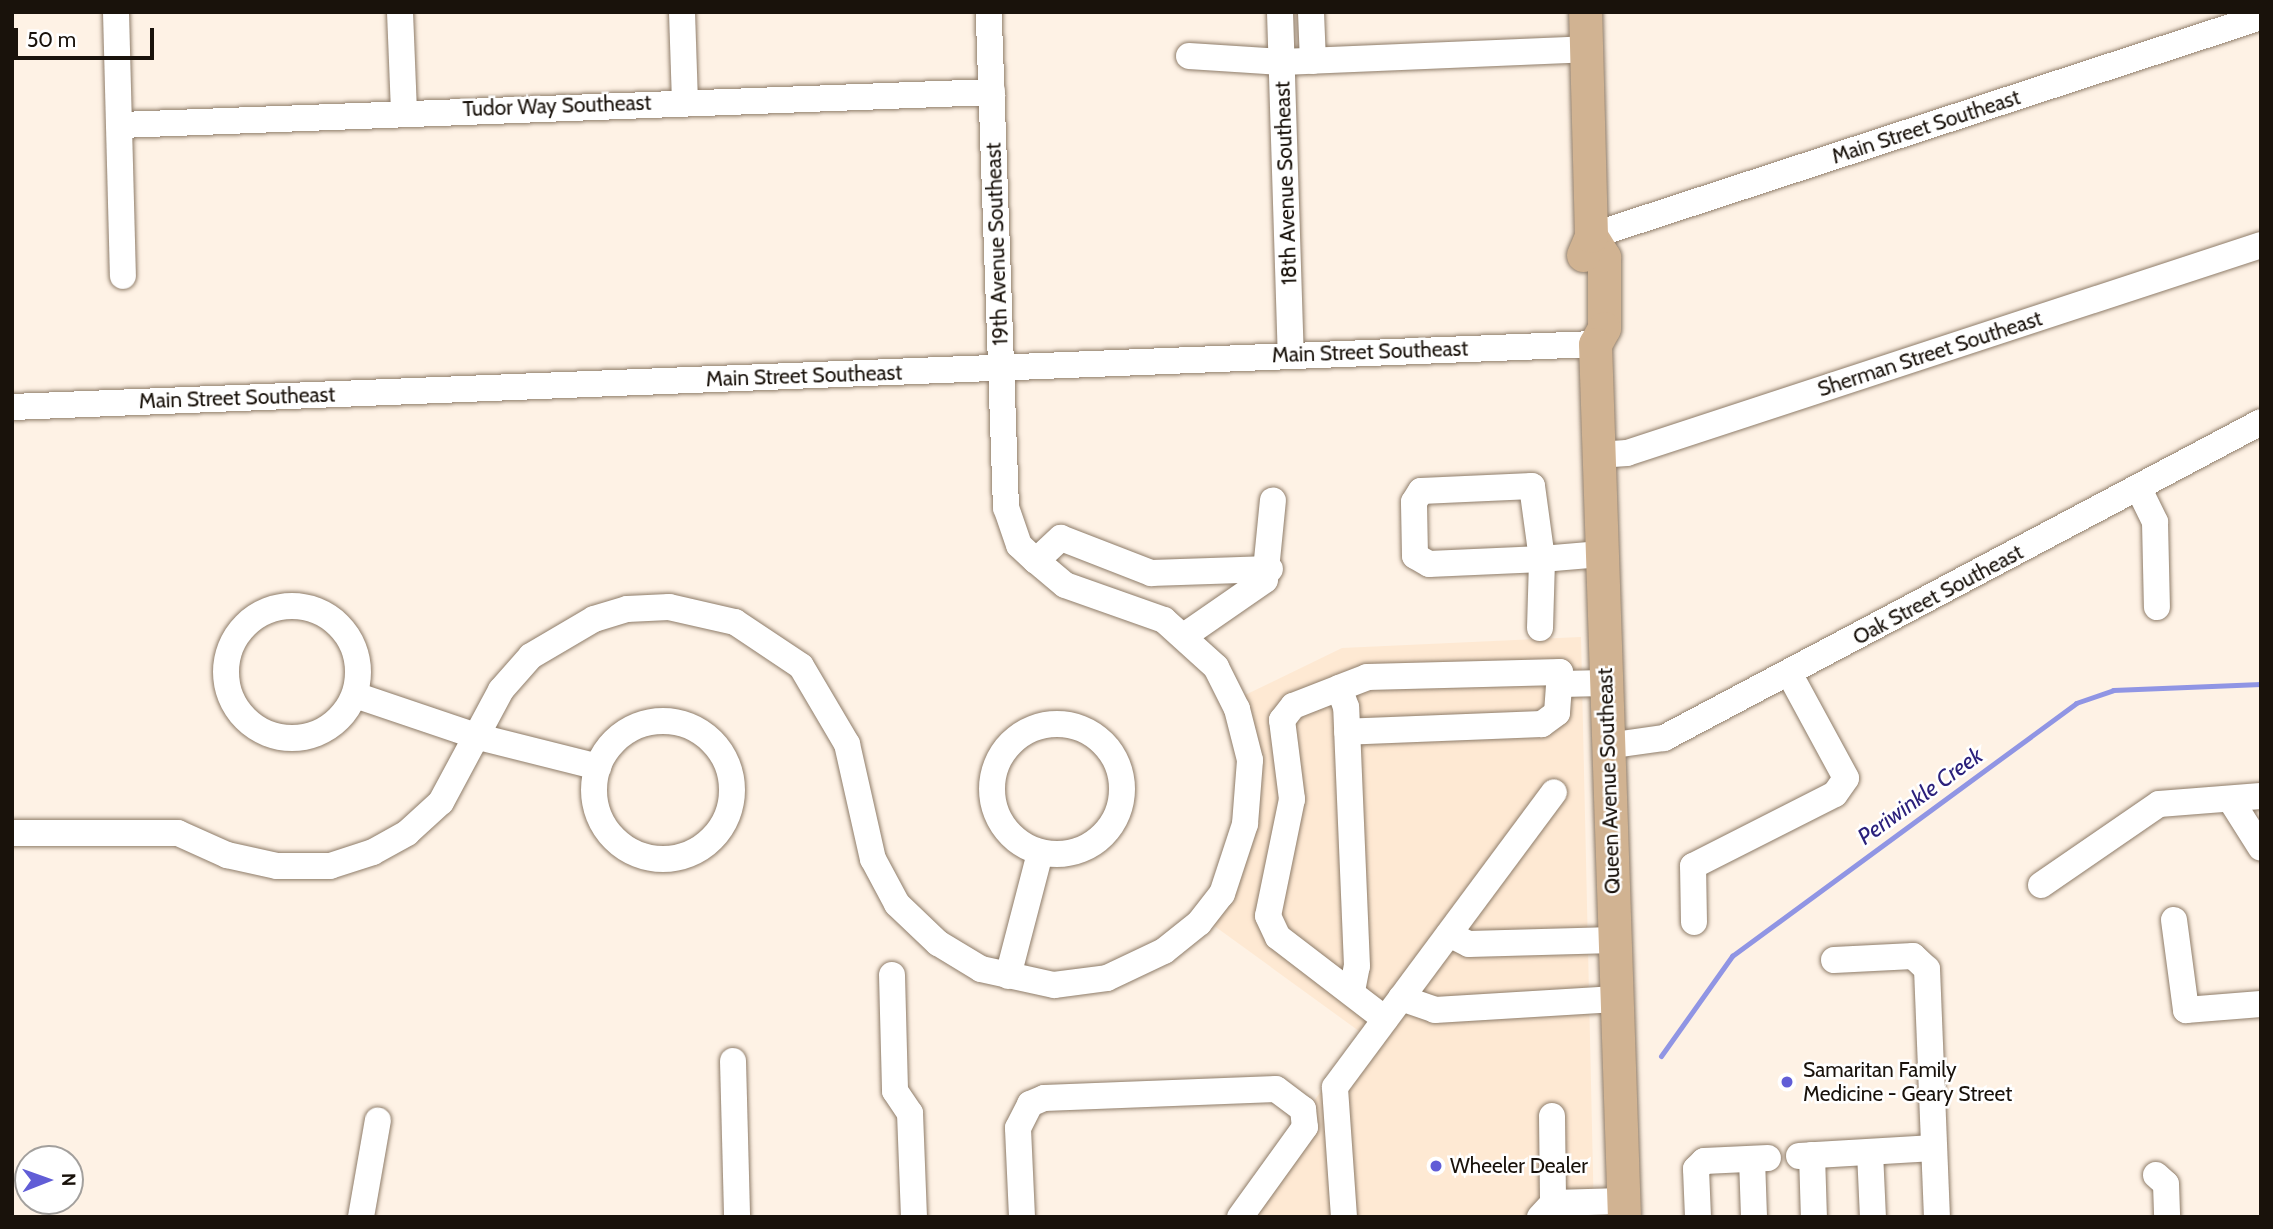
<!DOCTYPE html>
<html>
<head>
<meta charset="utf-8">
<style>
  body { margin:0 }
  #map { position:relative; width:2273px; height:1229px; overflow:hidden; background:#fef2e5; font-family:Cabin,sans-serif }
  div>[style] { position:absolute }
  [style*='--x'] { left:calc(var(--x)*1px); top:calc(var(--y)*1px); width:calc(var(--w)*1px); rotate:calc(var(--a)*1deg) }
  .built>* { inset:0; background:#fee9d3 }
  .stream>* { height:5px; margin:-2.5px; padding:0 2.5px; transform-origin:2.5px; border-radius:2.5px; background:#9095e4 }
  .roads { filter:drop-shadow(0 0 2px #8e7c69) drop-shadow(0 0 2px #8e7c69) }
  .minor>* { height:26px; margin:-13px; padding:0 13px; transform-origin:13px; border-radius:13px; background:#fff }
  .minor>.ring { margin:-13px; padding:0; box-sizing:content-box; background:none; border:26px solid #fff; border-radius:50% }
  .major>* { height:33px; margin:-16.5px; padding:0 16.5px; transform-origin:16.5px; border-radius:16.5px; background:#d1b392 }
  .dots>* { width:19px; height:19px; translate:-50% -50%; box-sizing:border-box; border:4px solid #fff; border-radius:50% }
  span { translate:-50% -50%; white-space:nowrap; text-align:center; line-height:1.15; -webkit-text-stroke:5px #fff; paint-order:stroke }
  .street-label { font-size:21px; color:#19120b }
  .poi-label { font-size:21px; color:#19120b }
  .left { translate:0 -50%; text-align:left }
  .water-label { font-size:23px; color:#2b207b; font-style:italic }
  .frame { position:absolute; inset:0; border:14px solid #19120b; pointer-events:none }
  .north { position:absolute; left:14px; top:1145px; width:70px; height:70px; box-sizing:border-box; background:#fff; border:2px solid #a3a09d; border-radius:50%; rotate:89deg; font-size:19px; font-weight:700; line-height:28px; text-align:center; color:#19120b }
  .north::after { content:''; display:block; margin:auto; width:24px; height:32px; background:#615dd6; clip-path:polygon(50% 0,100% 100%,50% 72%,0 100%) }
  .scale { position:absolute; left:14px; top:28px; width:140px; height:32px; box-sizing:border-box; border:4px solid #19120b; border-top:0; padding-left:9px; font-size:21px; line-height:24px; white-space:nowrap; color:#19120b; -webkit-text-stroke:5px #fff; paint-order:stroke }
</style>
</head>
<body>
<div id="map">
  <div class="built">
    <div style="clip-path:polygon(1581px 637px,1594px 1217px,1229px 1217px,1363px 1034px,1213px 925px,1241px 873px,1243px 696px,1342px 648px)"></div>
  </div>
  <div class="stream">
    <div style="--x:1661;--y:1056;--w:123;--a:-54.6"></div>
    <div style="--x:1732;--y:956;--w:427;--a:-36.3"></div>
    <div style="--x:2076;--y:703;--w:39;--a:-19"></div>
    <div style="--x:2113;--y:690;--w:148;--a:-2.3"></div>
  </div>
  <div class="roads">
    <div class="minor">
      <div style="--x:116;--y:12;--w:264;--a:88.5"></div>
      <div style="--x:400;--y:12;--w:100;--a:87.7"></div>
      <div style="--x:682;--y:12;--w:89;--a:88.1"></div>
      <div style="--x:1280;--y:12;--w:342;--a:88.2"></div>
      <div style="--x:1311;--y:12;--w:49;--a:87.7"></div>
      <div style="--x:1189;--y:56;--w:93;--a:3.7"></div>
      <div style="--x:1282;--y:62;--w:304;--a:-2.4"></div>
      <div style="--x:121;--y:125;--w:872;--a:-2.17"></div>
      <div style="--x:1591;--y:236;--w:705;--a:-18.1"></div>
      <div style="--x:12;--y:407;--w:1584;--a:-2.28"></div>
      <div style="--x:1598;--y:455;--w:29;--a:-4"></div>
      <div style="--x:1627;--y:453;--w:667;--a:-18.16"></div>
      <div style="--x:2139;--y:489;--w:37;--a:64"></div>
      <div style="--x:2155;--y:522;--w:85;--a:88.7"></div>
      <div style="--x:1036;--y:561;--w:34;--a:-43"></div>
      <div style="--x:1061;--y:538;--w:97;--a:21.3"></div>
      <div style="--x:1151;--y:573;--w:119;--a:-1.9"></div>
      <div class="ring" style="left:226px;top:606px;width:106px;height:106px"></div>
      <div style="--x:1540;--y:628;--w:69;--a:-88.3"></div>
      <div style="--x:1542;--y:559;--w:113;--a:177.5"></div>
      <div style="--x:1429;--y:564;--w:16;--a:-150"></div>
      <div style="--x:1415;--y:556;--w:54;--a:-91.1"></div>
      <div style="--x:1414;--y:502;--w:13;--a:-58"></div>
      <div style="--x:1421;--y:491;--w:111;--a:-2.6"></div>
      <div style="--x:1532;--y:486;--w:74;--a:82.2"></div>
      <div style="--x:1542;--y:559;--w:59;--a:-4.8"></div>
      <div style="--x:1184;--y:636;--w:98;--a:-34.7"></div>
      <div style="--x:1265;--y:580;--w:80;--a:-84.3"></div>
      <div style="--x:1561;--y:684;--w:44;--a:-1.3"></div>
      <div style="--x:1339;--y:688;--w:30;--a:-21"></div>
      <div style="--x:1367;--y:677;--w:193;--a:-1.5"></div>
      <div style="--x:1560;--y:672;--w:41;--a:94.2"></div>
      <div style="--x:1557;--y:713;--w:19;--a:144"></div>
      <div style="--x:1542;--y:724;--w:195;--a:177.7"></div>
      <div style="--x:355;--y:695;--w:131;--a:18.7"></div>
      <div style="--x:479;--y:737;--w:123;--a:14.1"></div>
      <div class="ring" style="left:594px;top:721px;width:112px;height:112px"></div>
      <div class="ring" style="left:992px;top:724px;width:104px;height:104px"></div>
      <div style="--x:1607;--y:746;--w:58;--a:-8"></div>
      <div style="--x:1664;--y:738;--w:675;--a:-27.89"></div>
      <div style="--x:2232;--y:802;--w:54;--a:57.8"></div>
      <div style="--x:12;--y:833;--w:166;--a:0"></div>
      <div style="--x:178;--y:833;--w:54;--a:24.2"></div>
      <div style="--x:227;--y:855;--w:51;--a:12.4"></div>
      <div style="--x:277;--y:866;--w:53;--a:0"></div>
      <div style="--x:330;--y:866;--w:45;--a:-18"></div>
      <div style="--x:373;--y:852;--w:39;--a:-29"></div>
      <div style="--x:407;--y:833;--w:46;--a:-42.4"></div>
      <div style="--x:441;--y:802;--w:127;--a:-61.8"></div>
      <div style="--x:501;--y:690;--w:45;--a:-48.6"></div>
      <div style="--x:531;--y:656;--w:73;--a:-30.4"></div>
      <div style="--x:594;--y:619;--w:34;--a:-17"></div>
      <div style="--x:627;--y:609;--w:42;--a:-2.7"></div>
      <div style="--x:669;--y:607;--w:68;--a:12.8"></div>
      <div style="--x:735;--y:622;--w:79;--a:33.7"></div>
      <div style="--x:801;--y:666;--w:91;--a:59.5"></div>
      <div style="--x:847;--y:744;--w:118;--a:77.3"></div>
      <div style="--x:873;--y:859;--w:51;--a:61.9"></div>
      <div style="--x:897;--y:904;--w:57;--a:43.6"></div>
      <div style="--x:938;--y:943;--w:50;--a:31.2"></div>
      <div style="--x:981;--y:969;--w:75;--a:12.4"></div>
      <div style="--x:1054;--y:985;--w:53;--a:-7.5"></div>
      <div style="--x:1107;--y:978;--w:63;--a:-25.3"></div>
      <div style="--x:1164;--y:951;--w:45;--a:-38.7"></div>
      <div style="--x:1199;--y:923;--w:37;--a:-52"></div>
      <div style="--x:1222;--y:894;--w:74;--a:-71.8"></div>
      <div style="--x:1245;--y:824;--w:64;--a:-85.5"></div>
      <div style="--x:1250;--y:760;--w:53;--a:-104.3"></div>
      <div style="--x:1237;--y:709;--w:47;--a:-116.6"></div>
      <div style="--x:1216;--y:667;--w:70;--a:-137.9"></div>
      <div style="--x:1164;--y:620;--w:105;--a:-160.5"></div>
      <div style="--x:1065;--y:585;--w:38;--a:-140"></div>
      <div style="--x:1036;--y:561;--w:23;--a:-137"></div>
      <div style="--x:1019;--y:545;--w:39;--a:-109"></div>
      <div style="--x:1006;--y:508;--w:496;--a:-92"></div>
      <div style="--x:2041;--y:885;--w:143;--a:-34.5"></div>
      <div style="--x:2159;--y:804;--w:102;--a:-4.5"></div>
      <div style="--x:2174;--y:920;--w:91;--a:82.4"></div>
      <div style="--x:2186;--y:1010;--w:75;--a:-4.6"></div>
      <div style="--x:1694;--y:922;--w:56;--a:-91"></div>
      <div style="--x:1693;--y:866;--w:159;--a:-26.9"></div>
      <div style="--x:1835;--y:794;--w:19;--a:-55"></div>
      <div style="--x:1846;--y:778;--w:119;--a:-118.5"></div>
      <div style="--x:1449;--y:934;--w:22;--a:27"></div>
      <div style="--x:1469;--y:944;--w:145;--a:-1.6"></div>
      <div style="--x:1834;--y:960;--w:79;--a:-2.9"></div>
      <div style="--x:1913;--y:956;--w:19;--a:43"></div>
      <div style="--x:1927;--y:969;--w:248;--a:87.7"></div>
      <div style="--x:892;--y:975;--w:116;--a:88.5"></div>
      <div style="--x:895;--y:1091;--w:27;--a:56"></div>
      <div style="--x:910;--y:1113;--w:104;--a:87.8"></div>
      <div style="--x:1008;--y:976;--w:127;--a:-75.4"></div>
      <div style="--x:1352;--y:991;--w:25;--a:-79"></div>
      <div style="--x:1357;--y:966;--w:259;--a:-92.4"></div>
      <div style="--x:1346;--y:707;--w:20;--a:-110"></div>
      <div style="--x:1339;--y:688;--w:49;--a:158.6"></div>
      <div style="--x:1293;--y:706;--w:18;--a:128"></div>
      <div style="--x:1282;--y:720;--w:80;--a:82.8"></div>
      <div style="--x:1292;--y:799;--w:119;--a:101.6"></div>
      <div style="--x:1268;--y:916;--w:23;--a:65"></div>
      <div style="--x:1278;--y:937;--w:135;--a:37.5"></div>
      <div style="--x:1401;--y:998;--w:36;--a:19"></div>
      <div style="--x:1435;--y:1010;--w:181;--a:-3.5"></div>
      <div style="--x:733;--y:1061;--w:156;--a:88.5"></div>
      <div style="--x:1552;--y:1116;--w:87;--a:89.3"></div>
      <div style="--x:1870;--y:1152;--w:65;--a:87.4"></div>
      <div style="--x:1812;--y:1155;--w:62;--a:88.2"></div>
      <div style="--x:1799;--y:1156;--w:135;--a:-3.4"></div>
      <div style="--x:1752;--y:1159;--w:58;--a:88"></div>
      <div style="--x:2156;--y:1175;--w:13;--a:42"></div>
      <div style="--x:2166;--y:1184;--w:33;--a:88"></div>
      <div style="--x:361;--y:1217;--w:98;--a:-80.1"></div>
      <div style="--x:1022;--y:1217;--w:89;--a:-92.6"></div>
      <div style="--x:1018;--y:1128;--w:27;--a:-63"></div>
      <div style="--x:1030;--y:1104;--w:15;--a:-23"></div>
      <div style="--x:1044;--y:1098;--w:232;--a:-2.2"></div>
      <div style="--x:1276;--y:1089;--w:34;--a:37"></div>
      <div style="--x:1303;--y:1109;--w:18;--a:84"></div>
      <div style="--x:1305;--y:1127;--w:111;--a:125.8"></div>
      <div style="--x:1344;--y:1217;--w:130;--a:-94"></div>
      <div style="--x:1335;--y:1087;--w:367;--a:-53.4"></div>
      <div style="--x:1540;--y:1217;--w:19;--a:-47"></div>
      <div style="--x:1553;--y:1203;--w:70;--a:-1.6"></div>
      <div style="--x:1698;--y:1217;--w:48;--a:-92.4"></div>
      <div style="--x:1696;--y:1169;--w:11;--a:-45"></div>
      <div style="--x:1704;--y:1161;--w:64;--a:-2.7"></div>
    </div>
    <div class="major">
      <div style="--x:1591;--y:236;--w:25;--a:58"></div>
      <div style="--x:1604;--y:257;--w:71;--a:90"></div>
      <div style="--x:1604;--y:328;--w:18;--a:119"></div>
      <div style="--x:1595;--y:344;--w:873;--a:88.1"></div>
      <div style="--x:1583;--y:255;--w:21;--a:-67"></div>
      <div style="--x:1591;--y:236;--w:224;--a:-91.5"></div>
    </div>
  </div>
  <div class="dots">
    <div style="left:1787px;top:1082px;background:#615dd6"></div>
    <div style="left:1436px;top:1166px;background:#615dd6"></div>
  </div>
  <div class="street-label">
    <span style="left:557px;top:106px;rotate:-2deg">Tudor Way Southeast</span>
    <span style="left:1926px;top:127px;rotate:-18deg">Main Street Southeast</span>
    <span style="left:1286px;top:183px;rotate:-92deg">18th Avenue Southeast</span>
    <span style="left:997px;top:244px;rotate:-92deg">19th Avenue Southeast</span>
    <span style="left:1370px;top:352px;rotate:-2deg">Main Street Southeast</span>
    <span style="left:1930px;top:354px;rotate:-18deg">Sherman Street Southeast</span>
    <span style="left:804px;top:376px;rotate:-2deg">Main Street Southeast</span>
    <span style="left:237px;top:398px;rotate:-2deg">Main Street Southeast</span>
    <span style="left:1938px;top:595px;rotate:-28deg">Oak Street Southeast</span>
    <span style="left:1609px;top:781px;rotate:-92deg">Queen Avenue Southeast</span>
  </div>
  <div class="poi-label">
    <span class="left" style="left:1803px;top:1082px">Samaritan Family<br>Medicine - Geary Street</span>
    <span class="left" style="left:1450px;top:1166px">Wheeler Dealer</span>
  </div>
  <div class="water-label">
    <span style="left:1920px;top:796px;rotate:-36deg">Periwinkle Creek</span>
  </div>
  <div class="frame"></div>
  <div class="north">N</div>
  <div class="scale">50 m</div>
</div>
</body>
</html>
